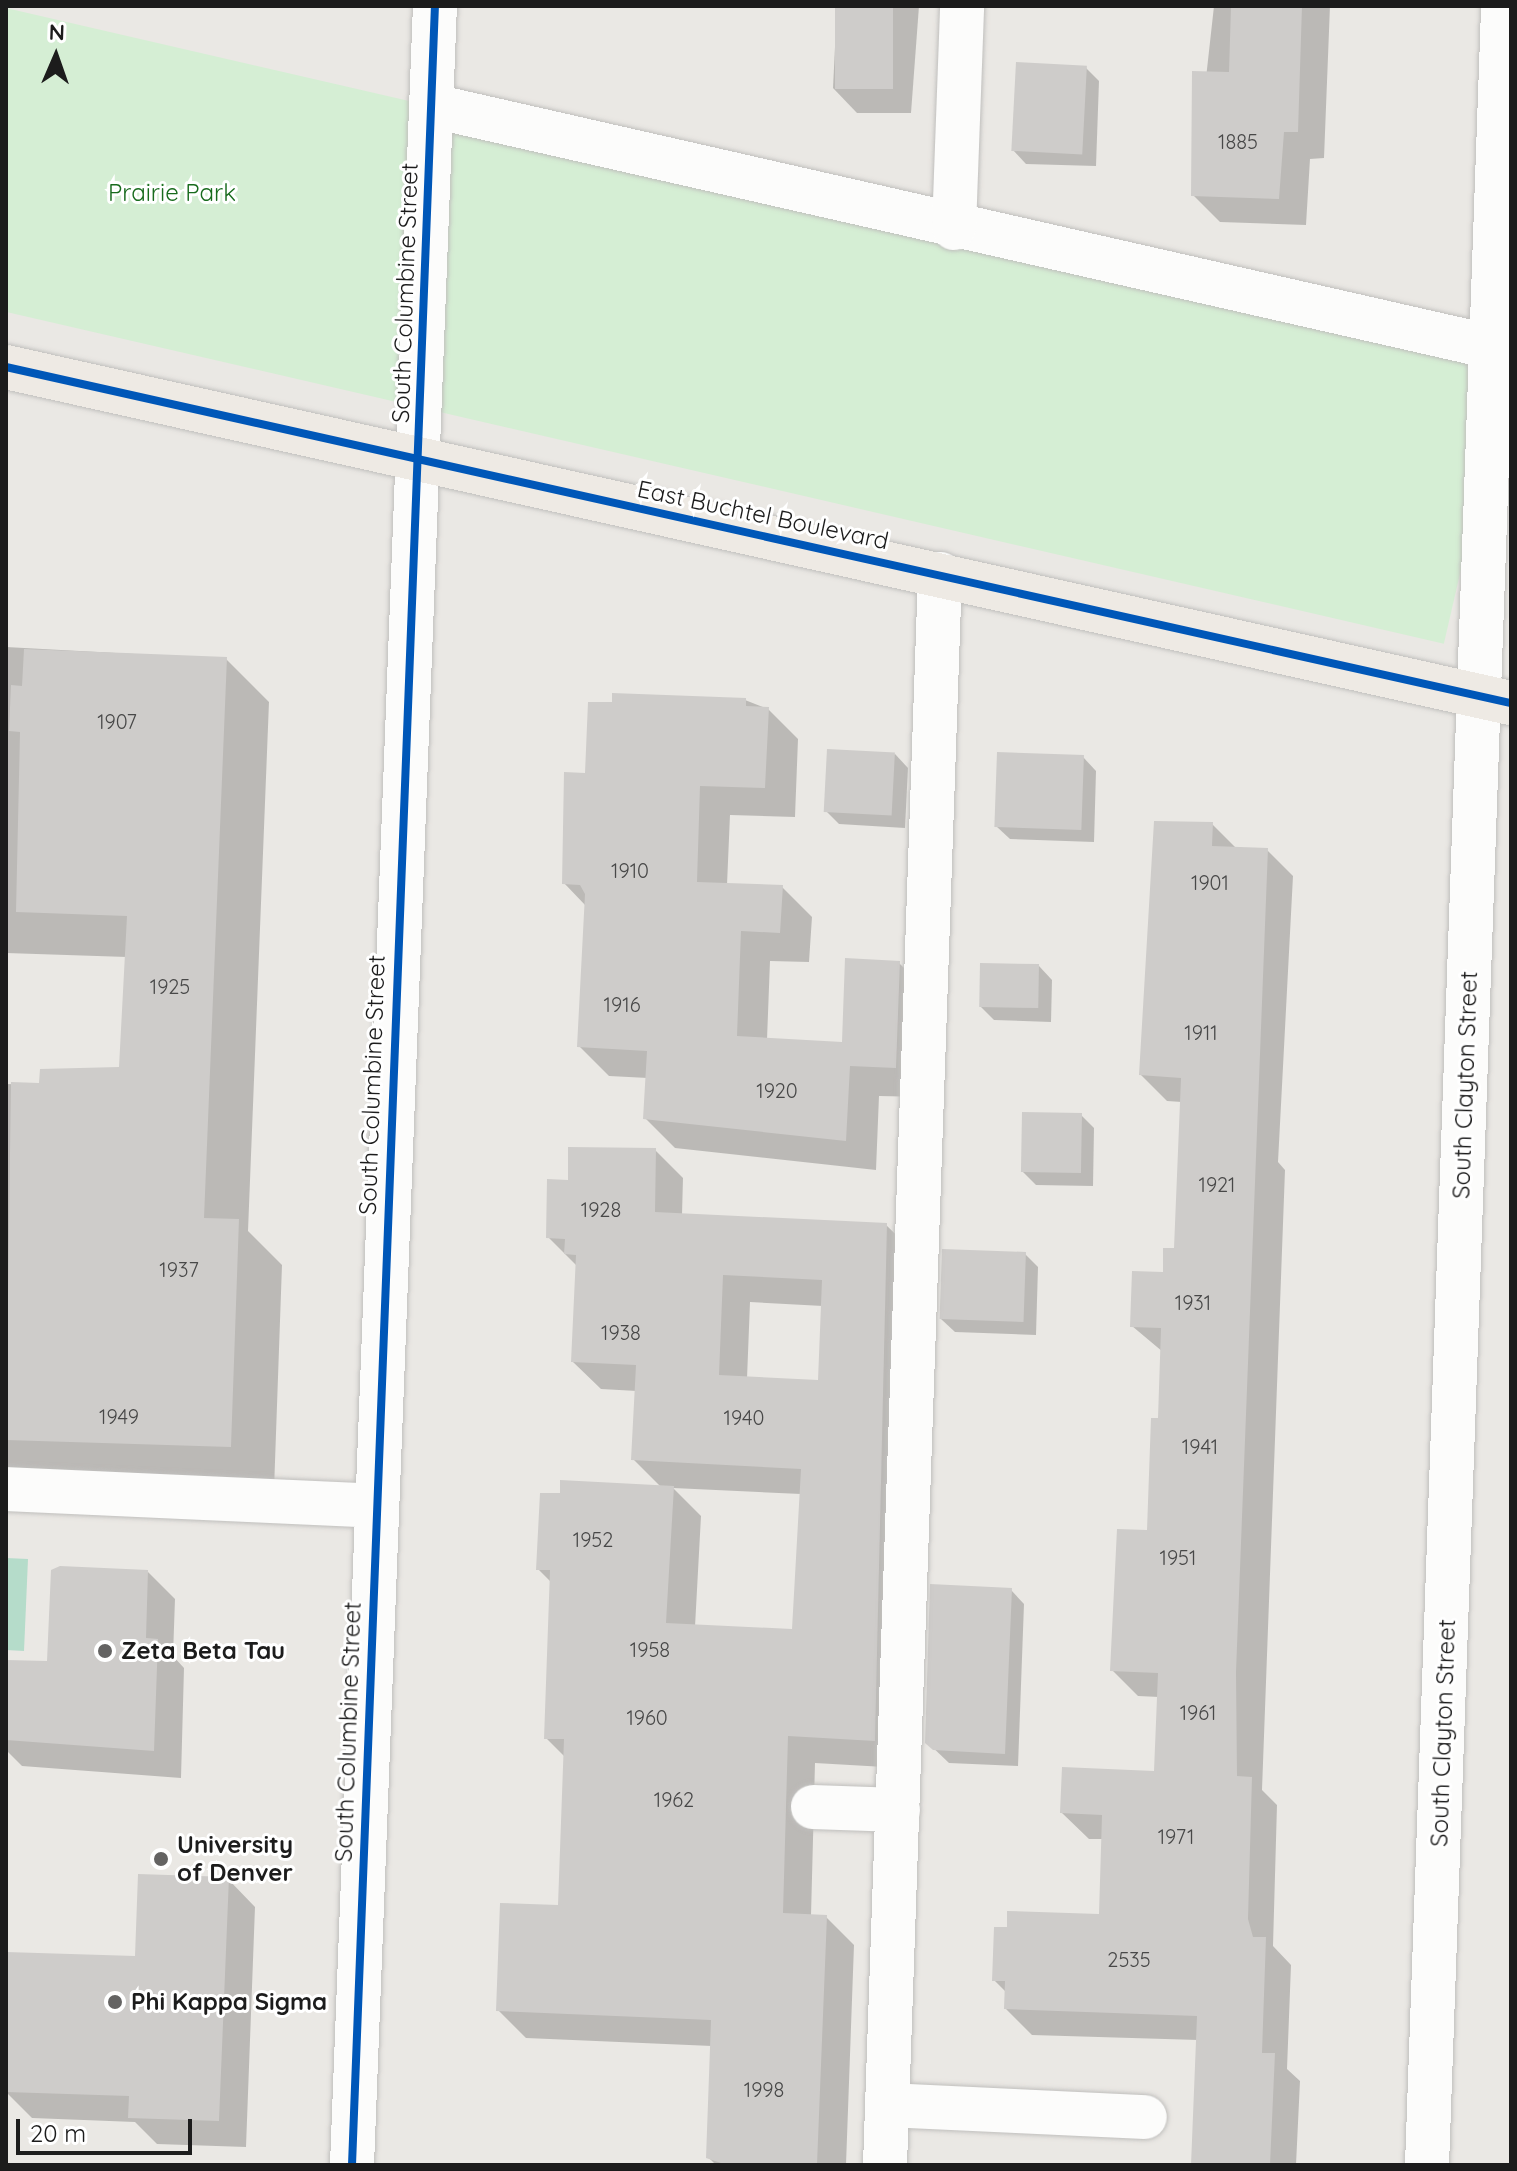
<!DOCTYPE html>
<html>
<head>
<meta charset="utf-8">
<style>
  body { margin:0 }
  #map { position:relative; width:1517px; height:2171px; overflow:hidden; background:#eae8e4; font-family:Quicksand,sans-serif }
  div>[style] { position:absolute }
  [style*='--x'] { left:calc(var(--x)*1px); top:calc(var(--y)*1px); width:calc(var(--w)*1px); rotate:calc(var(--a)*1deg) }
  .park>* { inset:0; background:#d5eed4; transform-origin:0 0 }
  .pitch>* { inset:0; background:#b5dcca }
  .shadow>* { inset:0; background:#0003 }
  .building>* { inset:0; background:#ceccca; transform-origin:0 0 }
  .roads { filter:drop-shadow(0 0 2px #c0bfbd) drop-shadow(0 0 2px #c0bfbd) }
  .minor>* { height:44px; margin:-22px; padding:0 22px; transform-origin:22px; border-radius:22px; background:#fcfcfb }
  .major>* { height:44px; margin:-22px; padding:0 22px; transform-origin:22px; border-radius:22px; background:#eeeae4 }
  .cycleway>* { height:8px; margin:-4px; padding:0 4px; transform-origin:4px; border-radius:4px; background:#0057b8 }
  .dots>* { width:22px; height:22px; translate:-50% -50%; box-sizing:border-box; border:4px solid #fff; border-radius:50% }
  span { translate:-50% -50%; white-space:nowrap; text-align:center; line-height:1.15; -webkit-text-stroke:6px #fff; paint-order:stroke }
  .number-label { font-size:20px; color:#484848 }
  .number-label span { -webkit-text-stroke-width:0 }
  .park-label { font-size:24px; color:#186b1d }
  .street-label { font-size:24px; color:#1c1c1c }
  .poi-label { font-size:24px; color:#1c1c1c; font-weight:700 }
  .left { translate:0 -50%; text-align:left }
  .frame { position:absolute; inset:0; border:8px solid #1c1c1c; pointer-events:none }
  .north { position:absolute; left:16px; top:16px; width:80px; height:80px; -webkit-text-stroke:6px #fff; paint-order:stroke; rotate:2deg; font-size:22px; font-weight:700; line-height:32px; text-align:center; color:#1c1c1c }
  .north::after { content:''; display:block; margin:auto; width:28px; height:36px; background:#1c1c1c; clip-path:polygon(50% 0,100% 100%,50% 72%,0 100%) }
  .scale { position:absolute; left:16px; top:2119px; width:176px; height:36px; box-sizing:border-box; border:4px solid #1c1c1c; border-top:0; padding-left:10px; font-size:24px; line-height:28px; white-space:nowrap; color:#1c1c1c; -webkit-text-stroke:6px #fff; paint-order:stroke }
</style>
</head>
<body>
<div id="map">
  <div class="park">
    <div style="left:6px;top:8px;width:1544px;height:296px;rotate:13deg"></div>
  </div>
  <div class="pitch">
    <div style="clip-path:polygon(6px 1558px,28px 1559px,24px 1651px,6px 1650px)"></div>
  </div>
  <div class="shadow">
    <div style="clip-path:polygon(837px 6px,919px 6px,911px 113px,857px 113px,833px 88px)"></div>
    <div style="clip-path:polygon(1214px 6px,1330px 6px,1324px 158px,1310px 159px,1306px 225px,1220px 222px,1193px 195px)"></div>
    <div style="clip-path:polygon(1086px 68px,1099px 81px,1096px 166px,1026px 164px,1013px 150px)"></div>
    <div style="clip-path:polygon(6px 647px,226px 659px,269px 702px,248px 1231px,282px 1265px,274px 1490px,6px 1482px,6px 1084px,41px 1085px,121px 1069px,127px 957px,6px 953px)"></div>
    <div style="clip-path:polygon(745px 700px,768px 709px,798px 739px,795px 817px,730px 815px,727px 885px,782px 887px,812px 917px,809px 962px,770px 961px,767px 1040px,843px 1044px,899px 963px,929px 993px,926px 1097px,879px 1096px,876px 1170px,675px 1148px,645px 1118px,648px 1078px,609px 1076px,579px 1046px,586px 906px,564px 883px,587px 775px)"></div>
    <div style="clip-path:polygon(895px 754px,908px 768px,905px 828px,839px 824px,826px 811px)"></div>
    <div style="clip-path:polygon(1083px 757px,1096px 771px,1094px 842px,1010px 839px,996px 826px)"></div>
    <div style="clip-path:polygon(1212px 824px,1237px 849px,1267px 850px,1293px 876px,1278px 1162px,1285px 1170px,1262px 1790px,1277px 1805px,1273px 1946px,1291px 1965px,1287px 2069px,1300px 2081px,1296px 2165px,1193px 2165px,1198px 2040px,1032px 2035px,1006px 2009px,1006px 1992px,994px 1980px,1101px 1916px,1103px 1839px,1089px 1839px,1062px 1813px,1156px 1773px,1159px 1697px,1138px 1696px,1112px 1670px,1149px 1532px,1160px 1420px,1163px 1352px,1132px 1326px,1176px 1250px,1182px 1102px,1167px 1101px,1141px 1075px)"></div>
    <div style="clip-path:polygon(1039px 966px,1052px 980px,1051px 1022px,994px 1020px,980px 1006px)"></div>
    <div style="clip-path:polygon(1081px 1115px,1094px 1128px,1093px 1186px,1036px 1185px,1023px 1172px)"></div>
    <div style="clip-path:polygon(evenodd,655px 1150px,683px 1178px,682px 1215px,886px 1225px,915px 1253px,902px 1768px,815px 1763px,811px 1916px,826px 1917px,854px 1945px,846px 2165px,716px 2165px,708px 2157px,712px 2046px,526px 2038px,498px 2010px,560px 1907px,566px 1758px,546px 1738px,552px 1583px,538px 1569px,562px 1495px,661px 1487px,634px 1460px,637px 1391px,601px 1389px,573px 1362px,577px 1266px,548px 1237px,570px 1182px,655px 1150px,750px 1302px,823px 1306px,820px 1382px,747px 1379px,750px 1302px,655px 1150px,673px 1488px,801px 1494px,794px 1631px,695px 1627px,701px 1516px,673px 1488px)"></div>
    <div style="clip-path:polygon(1025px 1254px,1038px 1267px,1036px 1335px,955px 1332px,941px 1319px)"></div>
    <div style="clip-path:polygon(148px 1572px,175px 1599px,173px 1656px,184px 1668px,181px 1778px,22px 1766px,6px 1750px,6px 1662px,49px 1664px)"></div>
    <div style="clip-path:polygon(1011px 1590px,1024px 1604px,1018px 1766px,949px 1763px,927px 1742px)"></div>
    <div style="clip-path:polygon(228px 1879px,255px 1907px,246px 2147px,157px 2144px,135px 2122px,32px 2118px,6px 2092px,6px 1954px,137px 1959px)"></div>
  </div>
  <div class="building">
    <div style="left:835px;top:6px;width:58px;height:83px"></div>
    <div style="clip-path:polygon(1231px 6px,1302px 6px,1298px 132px,1284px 132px,1279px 199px,1191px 196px,1192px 71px,1229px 72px)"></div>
    <div style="left:1016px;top:62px;width:71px;height:89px;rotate:3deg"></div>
    <div style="clip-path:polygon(24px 649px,227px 657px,204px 1218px,239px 1219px,231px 1447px,6px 1440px,11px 1082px,39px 1083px,40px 1069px,119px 1067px,127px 916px,16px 912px,20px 732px,9px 731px,11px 685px,22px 686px)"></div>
    <div style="clip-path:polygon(612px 693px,746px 698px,746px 706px,769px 707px,765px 788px,700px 786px,697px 882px,783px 885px,780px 933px,741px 931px,737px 1036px,842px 1042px,845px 958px,900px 961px,896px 1068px,850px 1066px,846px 1141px,643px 1119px,647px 1051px,577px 1047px,585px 894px,580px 885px,562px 884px,564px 772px,585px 773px,588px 702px,612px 702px)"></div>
    <div style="left:827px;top:749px;width:68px;height:63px;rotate:3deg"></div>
    <div style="left:997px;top:752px;width:87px;height:75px;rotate:2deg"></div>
    <div style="clip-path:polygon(1154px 821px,1213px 822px,1212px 846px,1268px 848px,1236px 1672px,1237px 1776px,1252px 1777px,1248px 1919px,1253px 1937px,1266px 1937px,1262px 2053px,1275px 2053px,1270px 2165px,1191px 2165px,1197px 2016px,1004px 2009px,1005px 1981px,992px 1981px,994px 1927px,1007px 1927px,1007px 1911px,1099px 1914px,1102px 1815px,1060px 1813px,1062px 1767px,1154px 1771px,1158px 1673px,1110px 1671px,1117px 1529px,1147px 1530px,1151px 1418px,1158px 1418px,1161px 1328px,1130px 1327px,1132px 1271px,1163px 1272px,1163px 1248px,1174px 1248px,1181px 1078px,1139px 1075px)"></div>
    <div style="left:980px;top:963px;width:59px;height:44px;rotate:1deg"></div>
    <div style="left:1022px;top:1112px;width:60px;height:60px;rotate:1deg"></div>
    <div style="clip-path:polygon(evenodd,568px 1147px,656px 1148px,655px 1212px,887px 1223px,875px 1741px,788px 1736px,783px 1913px,827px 1915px,817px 2165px,727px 2165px,706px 2158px,711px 2020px,496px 2011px,500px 1903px,558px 1905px,564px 1739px,544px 1739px,550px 1570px,536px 1570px,540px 1493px,560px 1493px,560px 1480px,674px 1486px,666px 1623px,792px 1629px,801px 1469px,631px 1460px,636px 1365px,571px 1362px,576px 1255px,564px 1254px,565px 1239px,546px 1238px,547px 1179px,568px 1180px,568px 1147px,723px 1275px,822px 1280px,818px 1380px,719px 1375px,723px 1275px)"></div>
    <div style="left:942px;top:1249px;width:84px;height:70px;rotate:2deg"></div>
    <div style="clip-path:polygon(60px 1566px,148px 1570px,146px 1638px,158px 1639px,154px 1751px,6px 1740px,6px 1660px,47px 1661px,51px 1570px)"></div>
    <div style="clip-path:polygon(930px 1584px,1012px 1588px,1005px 1754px,933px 1750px,925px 1743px)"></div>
    <div style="clip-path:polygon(138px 1874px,229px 1877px,219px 2121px,128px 2118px,129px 2096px,6px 2092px,6px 1952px,135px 1956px)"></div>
  </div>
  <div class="roads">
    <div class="minor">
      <div style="--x:433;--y:106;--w:1086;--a:12.82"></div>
      <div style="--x:954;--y:228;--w:222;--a:-87.9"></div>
      <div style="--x:6;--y:1489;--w:370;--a:2.6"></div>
      <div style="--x:813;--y:1807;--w:85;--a:2"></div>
      <div style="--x:888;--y:2105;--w:257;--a:2.7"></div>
      <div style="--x:352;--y:2165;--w:2161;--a:-87.8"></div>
      <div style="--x:885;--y:2165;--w:1592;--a:-88.02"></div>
      <div style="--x:1427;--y:2165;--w:2160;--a:-87.98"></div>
    </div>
    <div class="major">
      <div style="--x:6;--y:367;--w:1542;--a:12.59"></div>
    </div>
  </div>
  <div class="cycleway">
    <div style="--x:6;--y:367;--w:1542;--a:12.59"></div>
    <div style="--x:352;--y:2165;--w:2161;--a:-87.8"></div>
  </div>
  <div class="dots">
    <div style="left:105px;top:1651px;background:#646362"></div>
    <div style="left:161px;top:1859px;background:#646362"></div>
    <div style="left:115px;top:2002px;background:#646362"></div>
  </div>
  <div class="number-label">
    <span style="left:1238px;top:141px">1885</span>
    <span style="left:117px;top:721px">1907</span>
    <span style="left:630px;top:870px">1910</span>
    <span style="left:1210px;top:882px">1901</span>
    <span style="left:170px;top:986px">1925</span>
    <span style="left:622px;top:1004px">1916</span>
    <span style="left:1201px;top:1032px">1911</span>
    <span style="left:777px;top:1090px">1920</span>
    <span style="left:1217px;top:1184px">1921</span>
    <span style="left:601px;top:1209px">1928</span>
    <span style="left:179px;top:1269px">1937</span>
    <span style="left:1193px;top:1302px">1931</span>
    <span style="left:621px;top:1332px">1938</span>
    <span style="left:119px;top:1416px">1949</span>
    <span style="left:744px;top:1417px">1940</span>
    <span style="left:1200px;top:1446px">1941</span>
    <span style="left:593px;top:1539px">1952</span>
    <span style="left:1178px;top:1557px">1951</span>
    <span style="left:650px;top:1649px">1958</span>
    <span style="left:1198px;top:1712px">1961</span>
    <span style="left:647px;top:1717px">1960</span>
    <span style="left:674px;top:1799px">1962</span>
    <span style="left:1176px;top:1836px">1971</span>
    <span style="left:1129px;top:1959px">2535</span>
    <span style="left:764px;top:2089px">1998</span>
  </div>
  <div class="park-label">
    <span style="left:172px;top:193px">Prairie Park</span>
  </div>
  <div class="street-label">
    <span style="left:405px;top:293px;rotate:-88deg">South Columbine Street</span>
    <span style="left:763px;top:515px;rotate:12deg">East Buchtel Boulevard</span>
    <span style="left:372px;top:1085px;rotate:-88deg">South Columbine Street</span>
    <span style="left:1465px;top:1085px;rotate:-88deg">South Clayton Street</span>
    <span style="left:348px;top:1732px;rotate:-88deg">South Columbine Street</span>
    <span style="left:1443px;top:1733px;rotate:-88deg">South Clayton Street</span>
  </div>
  <div class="poi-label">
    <span class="left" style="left:121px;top:1651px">Zeta Beta Tau</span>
    <span class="left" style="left:177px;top:1859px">University<br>of Denver</span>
    <span class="left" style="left:131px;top:2002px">Phi Kappa Sigma</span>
  </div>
  <div class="frame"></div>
  <div class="north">N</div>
  <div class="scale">20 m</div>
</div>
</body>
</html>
